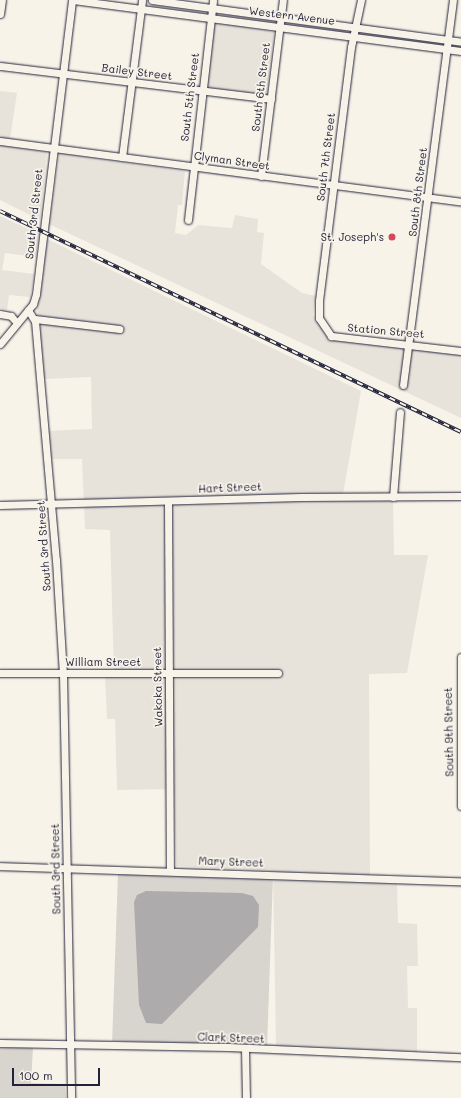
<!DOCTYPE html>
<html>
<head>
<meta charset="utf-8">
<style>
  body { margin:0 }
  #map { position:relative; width:461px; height:1098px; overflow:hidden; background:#f7f3e8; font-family:Mali,sans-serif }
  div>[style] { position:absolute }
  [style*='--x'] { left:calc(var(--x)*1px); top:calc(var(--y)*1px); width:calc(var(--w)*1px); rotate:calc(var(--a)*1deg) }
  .built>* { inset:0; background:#e7e3db }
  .green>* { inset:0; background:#d8d5cf; transform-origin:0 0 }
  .water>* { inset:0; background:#aeabad }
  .roads { filter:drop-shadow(0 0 1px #22223b) drop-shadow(0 0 1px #22223b) }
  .minor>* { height:7px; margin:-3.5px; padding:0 3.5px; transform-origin:3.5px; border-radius:3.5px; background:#f7f3e8 }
  .rail>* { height:3.5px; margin-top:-1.75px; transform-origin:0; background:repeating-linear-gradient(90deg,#f7f3e8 0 6px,#22223b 0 12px); box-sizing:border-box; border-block:1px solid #22223b }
  .dots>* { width:11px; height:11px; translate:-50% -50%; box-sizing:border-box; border:2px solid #f7f3e8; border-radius:50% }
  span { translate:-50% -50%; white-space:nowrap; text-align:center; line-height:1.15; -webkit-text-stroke:3.5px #f7f3e8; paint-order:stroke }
  .street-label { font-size:11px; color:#22223b }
  .poi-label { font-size:11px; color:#22223b }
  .right { translate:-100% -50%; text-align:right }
  .scale { position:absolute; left:12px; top:1068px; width:88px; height:18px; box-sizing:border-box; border:2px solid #22223b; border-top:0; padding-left:5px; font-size:12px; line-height:14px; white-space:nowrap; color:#22223b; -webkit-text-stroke:3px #f7f3e8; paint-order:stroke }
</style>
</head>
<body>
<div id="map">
  <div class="built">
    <div style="clip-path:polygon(218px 22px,274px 32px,267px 97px,206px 89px,213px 27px)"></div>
    <div style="clip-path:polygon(0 91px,17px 93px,9px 146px,47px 152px,40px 220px,0 200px)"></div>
    <div style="clip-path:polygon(59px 153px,185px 171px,182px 205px,178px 205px,175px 233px,186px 235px,198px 225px,232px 228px,235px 215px,258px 219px,257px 232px,264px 233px,261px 264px,302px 293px,316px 296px,313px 315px,326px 335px,344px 341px,461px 355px,461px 418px,49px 224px)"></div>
    <div style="clip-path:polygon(0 216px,39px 234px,36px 257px,5px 253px,2px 270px,34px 274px,30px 297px,9px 295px,7px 310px,0 309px)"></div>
    <div style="clip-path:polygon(47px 239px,361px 391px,342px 500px,393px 500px,394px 555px,428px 555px,407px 673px,369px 674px,370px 881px,397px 883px,398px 923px,417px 924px,418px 966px,407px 966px,408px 1008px,417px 1008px,417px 1053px,276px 1046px,273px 871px,176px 866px,174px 789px,117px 790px,115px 719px,107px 719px,105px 677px,114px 676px,110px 530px,85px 529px,82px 459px,51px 459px,48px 431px,92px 429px,91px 377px,44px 379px,37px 307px)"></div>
  </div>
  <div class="green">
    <div style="left:118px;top:873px;width:155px;height:168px;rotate:2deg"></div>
    <div style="clip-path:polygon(0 1048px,33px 1048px,31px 1083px,65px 1084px,66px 1098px,0 1098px)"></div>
  </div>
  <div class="water">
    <div style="clip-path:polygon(146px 891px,242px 893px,253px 896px,259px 905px,258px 927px,162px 1024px,146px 1023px,139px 1005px,134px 902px,137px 895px)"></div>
  </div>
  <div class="roads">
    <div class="minor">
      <div style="--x:73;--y:0;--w:391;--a:7.5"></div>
      <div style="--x:152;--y:0;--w:312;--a:7.7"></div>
      <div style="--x:361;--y:0;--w:48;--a:102"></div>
      <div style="--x:351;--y:47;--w:256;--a:97.2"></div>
      <div style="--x:319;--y:301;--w:17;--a:90"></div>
      <div style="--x:319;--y:318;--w:22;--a:56"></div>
      <div style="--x:331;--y:336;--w:131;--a:6.6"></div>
      <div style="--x:0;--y:14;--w:14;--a:-82"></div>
      <div style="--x:0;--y:66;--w:273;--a:6.9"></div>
      <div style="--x:0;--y:141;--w:465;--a:7.5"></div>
      <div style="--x:122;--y:157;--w:158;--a:-82.7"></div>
      <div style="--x:261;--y:176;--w:177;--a:-82.9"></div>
      <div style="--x:188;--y:220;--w:221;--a:-83.5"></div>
      <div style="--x:28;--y:310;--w:13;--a:58"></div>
      <div style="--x:35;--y:321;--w:240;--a:85"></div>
      <div style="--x:56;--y:560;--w:113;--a:86.5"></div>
      <div style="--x:63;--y:673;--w:425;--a:88.9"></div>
      <div style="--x:0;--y:314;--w:11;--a:10"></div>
      <div style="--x:11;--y:316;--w:9;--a:49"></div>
      <div style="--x:35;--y:319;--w:85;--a:6.8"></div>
      <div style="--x:0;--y:344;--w:52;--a:-50.5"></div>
      <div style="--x:33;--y:304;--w:10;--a:-73"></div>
      <div style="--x:36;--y:294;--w:296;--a:-83"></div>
      <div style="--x:403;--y:385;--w:388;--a:-82.6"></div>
      <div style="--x:393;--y:497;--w:85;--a:-85.3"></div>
      <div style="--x:168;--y:502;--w:369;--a:89.7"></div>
      <div style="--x:0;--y:505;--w:301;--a:-1.5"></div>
      <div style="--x:301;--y:497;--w:160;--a:-0.4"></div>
      <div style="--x:461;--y:657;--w:149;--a:90"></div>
      <div style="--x:0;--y:673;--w:278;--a:0"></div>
      <div style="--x:0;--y:866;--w:461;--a:1.9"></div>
      <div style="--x:0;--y:1043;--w:228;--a:1"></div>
      <div style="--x:228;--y:1047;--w:233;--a:2.5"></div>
      <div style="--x:245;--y:1048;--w:50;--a:88.9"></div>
    </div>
  </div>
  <div class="rail">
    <div style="--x:0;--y:211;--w:511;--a:25.61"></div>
  </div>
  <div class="dots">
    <div style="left:392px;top:237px;background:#d1495b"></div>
  </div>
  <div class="street-label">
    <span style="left:292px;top:16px;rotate:7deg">Western Avenue</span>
    <span style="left:137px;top:72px;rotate:7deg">Bailey Street</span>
    <span style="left:261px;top:87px;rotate:-83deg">South 6th Street</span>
    <span style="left:190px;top:97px;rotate:-83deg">South 5th Street</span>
    <span style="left:326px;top:157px;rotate:-83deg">South 7th Street</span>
    <span style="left:232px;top:161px;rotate:8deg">Clyman Street</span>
    <span style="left:418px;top:192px;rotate:-83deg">South 8th Street</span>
    <span style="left:34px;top:214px;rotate:-84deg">South 3rd Street</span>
    <span style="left:386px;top:331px;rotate:5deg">Station Street</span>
    <span style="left:230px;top:488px;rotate:-2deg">Hart Street</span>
    <span style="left:44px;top:546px;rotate:-94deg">South 3rd Street</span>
    <span style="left:103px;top:662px">William Street</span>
    <span style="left:158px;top:687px;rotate:-91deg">Wakoka Street</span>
    <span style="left:449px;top:732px;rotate:-91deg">South 9th Street</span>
    <span style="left:231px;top:862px;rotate:2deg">Mary Street</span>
    <span style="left:56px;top:869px;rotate:-91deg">South 3rd Street</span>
    <span style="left:231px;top:1038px;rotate:2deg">Clark Street</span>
  </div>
  <div class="poi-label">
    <span class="right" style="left:384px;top:237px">St. Joseph's</span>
  </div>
  <div class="scale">100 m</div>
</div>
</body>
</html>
